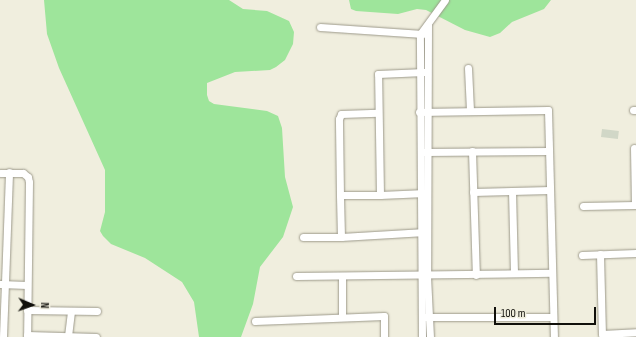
<!DOCTYPE html>
<html>
<head>
<meta charset="utf-8">
<style>
  body { margin:0 }
  #map { position:relative; width:636px; height:337px; overflow:hidden; background:#f0eede; font-family:"Sofia Sans Condensed",sans-serif }
  div>[style] { position:absolute }
  [style*='--x'] { left:calc(var(--x)*1px); top:calc(var(--y)*1px); width:calc(var(--w)*1px); rotate:calc(var(--a)*1deg) }
  .water>* { inset:0; background:#9ee59b }
  .building>* { inset:0; background:#d1d7c7; transform-origin:0 0 }
  .roads { filter:drop-shadow(0 0 1px #9c998a) drop-shadow(0 0 1px #9c998a) }
  .minor>* { height:7px; margin:-3.5px; padding:0 3.5px; transform-origin:3.5px; border-radius:3.5px; background:#fff }
  span { translate:-50% -50%; white-space:nowrap; text-align:center; line-height:1.15; -webkit-text-stroke:4px #f0eede; paint-order:stroke }
  .north { position:absolute; left:12px; top:285px; width:40px; height:40px; -webkit-text-stroke:3px #f0eede; paint-order:stroke; rotate:92deg; font-size:11px; font-weight:700; line-height:16px; text-align:center; color:#11100b }
  .north::after { content:''; display:block; margin:auto; width:14px; height:18px; background:#11100b; clip-path:polygon(50% 0,100% 100%,50% 72%,0 100%) }
  .scale { position:absolute; left:494px; top:307px; width:102px; height:18px; box-sizing:border-box; border:2px solid #11100b; border-top:0; padding-left:5px; font-size:12px; line-height:14px; white-space:nowrap; color:#11100b; -webkit-text-stroke:3px #f0eede; paint-order:stroke }
</style>
</head>
<body>
<div id="map">
  <div class="water">
    <div style="clip-path:polygon(44px 0,229px 0,243px 9px,267px 11px,289px 21px,294px 32px,293px 44px,285px 60px,276px 67px,270px 70px,235px 72px,207px 83px,207px 95px,209px 101px,214px 104px,267px 111px,278px 116px,282px 128px,285px 177px,293px 207px,283px 237px,260px 267px,253px 304px,241px 337px,199px 337px,194px 302px,182px 282px,145px 258px,111px 244px,103px 236px,100px 231px,105px 212px,105px 170px,59px 68px,47px 34px)"></div>
    <div style="clip-path:polygon(349px 0,551px 0,544px 9px,512px 22px,500px 33px,490px 37px,465px 30px,426px 10px,417px 9px,398px 14px,356px 11px,351px 9px)"></div>
  </div>
  <div class="building">
    <div style="left:602px;top:129px;width:17px;height:8px;rotate:7deg"></div>
  </div>
  <div class="roads">
    <div class="minor">
      <div style="--x:428;--y:25;--w:251;--a:90.2"></div>
      <div style="--x:427;--y:276;--w:61;--a:87.2"></div>
      <div style="--x:320;--y:27;--w:103;--a:3.9"></div>
      <div style="--x:468;--y:68;--w:42;--a:87.3"></div>
      <div style="--x:633;--y:110;--w:3;--a:0"></div>
      <div style="--x:419;--y:112;--w:129;--a:-0.9"></div>
      <div style="--x:548;--y:110;--w:227;--a:88.5"></div>
      <div style="--x:472;--y:151;--w:124;--a:88.2"></div>
      <div style="--x:423;--y:152;--w:126;--a:-0.5"></div>
      <div style="--x:0;--y:173;--w:23;--a:0"></div>
      <div style="--x:23;--y:173;--w:6;--a:39"></div>
      <div style="--x:28;--y:177;--w:5;--a:79"></div>
      <div style="--x:29;--y:182;--w:155;--a:90.7"></div>
      <div style="--x:512;--y:191;--w:82;--a:88.6"></div>
      <div style="--x:473;--y:192;--w:77;--a:-1.5"></div>
      <div style="--x:340;--y:195;--w:76;--a:-90.8"></div>
      <div style="--x:339;--y:119;--w:5;--a:-68"></div>
      <div style="--x:341;--y:114;--w:37;--a:-2"></div>
      <div style="--x:380;--y:195;--w:45;--a:-2.5"></div>
      <div style="--x:583;--y:206;--w:52;--a:-1.1"></div>
      <div style="--x:635;--y:205;--w:57;--a:-91"></div>
      <div style="--x:303;--y:237;--w:38;--a:0"></div>
      <div style="--x:341;--y:237;--w:42;--a:-91.4"></div>
      <div style="--x:340;--y:195;--w:40;--a:0"></div>
      <div style="--x:380;--y:195;--w:121;--a:-90.9"></div>
      <div style="--x:378;--y:74;--w:46;--a:-2.5"></div>
      <div style="--x:341;--y:237;--w:84;--a:-3.4"></div>
      <div style="--x:600;--y:254;--w:80;--a:88.6"></div>
      <div style="--x:602;--y:334;--w:34;--a:-3"></div>
      <div style="--x:582;--y:255;--w:54;--a:-2.1"></div>
      <div style="--x:296;--y:276;--w:256;--a:-0.7"></div>
      <div style="--x:342;--y:276;--w:41;--a:90"></div>
      <div style="--x:0;--y:284;--w:27;--a:2"></div>
      <div style="--x:27;--y:310;--w:70;--a:0.8"></div>
      <div style="--x:425;--y:317;--w:128;--a:0"></div>
      <div style="--x:255;--y:321;--w:129;--a:-2.2"></div>
      <div style="--x:384;--y:316;--w:21;--a:90"></div>
      <div style="--x:27;--y:335;--w:69;--a:1.7"></div>
      <div style="--x:68;--y:336;--w:24;--a:-83"></div>
      <div style="--x:3;--y:337;--w:165;--a:-87.9"></div>
      <div style="--x:422;--y:337;--w:303;--a:-90.4"></div>
      <div style="--x:420;--y:34;--w:42;--a:-53.7"></div>
    </div>
  </div>
  <div class="north">N</div>
  <div class="scale">100 m</div>
</div>
</body>
</html>
